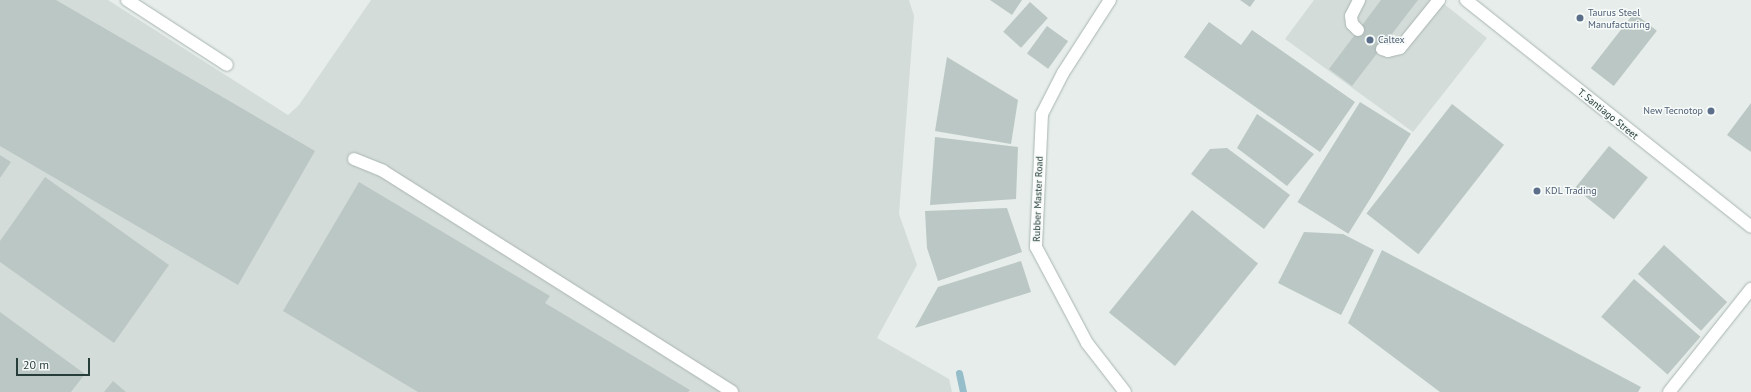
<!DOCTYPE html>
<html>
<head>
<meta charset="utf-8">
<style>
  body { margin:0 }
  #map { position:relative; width:1751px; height:392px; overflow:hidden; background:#e6edea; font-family:"PT Sans",sans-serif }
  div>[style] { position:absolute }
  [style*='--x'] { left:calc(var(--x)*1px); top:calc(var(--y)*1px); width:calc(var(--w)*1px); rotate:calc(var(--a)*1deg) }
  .built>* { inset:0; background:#d4dcd9 }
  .stream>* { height:7px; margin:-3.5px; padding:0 3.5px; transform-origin:3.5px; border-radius:3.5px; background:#95bdca }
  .building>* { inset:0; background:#bbc7c4; transform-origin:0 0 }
  .roads { filter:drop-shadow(0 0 1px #a9b5b1) drop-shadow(0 0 1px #a9b5b1) }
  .lane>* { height:12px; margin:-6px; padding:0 6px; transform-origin:6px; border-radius:6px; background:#fff }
  .street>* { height:12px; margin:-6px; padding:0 6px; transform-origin:6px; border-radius:6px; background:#fff }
  .secondary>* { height:12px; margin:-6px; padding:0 6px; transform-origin:6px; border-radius:6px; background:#fff }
  .dots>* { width:11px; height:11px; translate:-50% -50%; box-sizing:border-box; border:2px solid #f6faf8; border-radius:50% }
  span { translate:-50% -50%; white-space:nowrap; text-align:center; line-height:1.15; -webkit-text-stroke:3px #f6faf8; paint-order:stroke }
  .service-label { font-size:10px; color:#4e5e75 }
  .left { translate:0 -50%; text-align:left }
  .right { translate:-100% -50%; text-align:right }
  .street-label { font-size:10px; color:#273d39 }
  .scale { position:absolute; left:16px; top:358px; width:74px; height:18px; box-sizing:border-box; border:2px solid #273d39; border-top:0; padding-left:5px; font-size:12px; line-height:14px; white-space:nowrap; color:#273d39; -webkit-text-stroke:3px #f6faf8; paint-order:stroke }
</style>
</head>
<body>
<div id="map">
  <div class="built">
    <div style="clip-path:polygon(0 0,108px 0,288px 115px,299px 105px,371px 0,909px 0,914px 16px,899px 214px,917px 265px,877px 338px,949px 379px,952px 392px,0 392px)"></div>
    <div style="clip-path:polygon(1314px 0,1439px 0,1487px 38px,1413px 132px,1285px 39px)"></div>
  </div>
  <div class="stream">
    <div style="--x:959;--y:373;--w:19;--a:78"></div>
  </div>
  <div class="building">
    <div style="clip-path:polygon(0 0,56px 0,315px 151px,238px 285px,0 146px)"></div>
    <div style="clip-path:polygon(990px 0,1022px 0,1012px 15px)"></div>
    <div style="clip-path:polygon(1240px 0,1255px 0,1250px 7px)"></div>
    <div style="clip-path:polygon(1381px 0,1418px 0,1352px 86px,1329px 69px)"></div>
    <div style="left:1030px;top:2px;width:24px;height:40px;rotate:42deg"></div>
    <div style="left:1634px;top:13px;width:29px;height:70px;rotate:38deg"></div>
    <div style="clip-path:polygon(1209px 22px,1241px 45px,1252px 30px,1355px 102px,1320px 152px,1184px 57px)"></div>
    <div style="left:1047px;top:26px;width:26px;height:34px;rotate:36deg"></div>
    <div style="clip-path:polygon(947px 57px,1018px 100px,1011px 144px,935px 131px)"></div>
    <div style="left:1360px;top:102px;width:60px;height:118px;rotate:32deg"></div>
    <div style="clip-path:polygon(1751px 103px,1751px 152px,1727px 135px)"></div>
    <div style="left:1452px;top:104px;width:66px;height:139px;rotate:38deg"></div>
    <div style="clip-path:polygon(1257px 114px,1314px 154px,1287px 186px,1237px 148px)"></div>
    <div style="clip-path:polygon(935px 137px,1018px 147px,1016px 199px,930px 205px)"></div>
    <div style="left:1609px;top:146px;width:50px;height:54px;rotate:39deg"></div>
    <div style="clip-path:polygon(1227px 148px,1290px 195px,1264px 229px,1191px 174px,1210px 149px)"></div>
    <div style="clip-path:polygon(0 155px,11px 162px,0 178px)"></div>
    <div style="clip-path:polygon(45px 177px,169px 265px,114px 343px,0 262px,0 241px)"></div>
    <div style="clip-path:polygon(359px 182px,550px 296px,545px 303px,690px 390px,688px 392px,418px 392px,283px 311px)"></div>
    <div style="clip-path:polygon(1007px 208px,1022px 252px,938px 281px,927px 248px,925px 211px)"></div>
    <div style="left:1192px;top:210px;width:85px;height:132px;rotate:39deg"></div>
    <div style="clip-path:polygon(1304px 232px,1343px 234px,1374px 250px,1341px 315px,1278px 283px)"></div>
    <div style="left:1664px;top:245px;width:85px;height:39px;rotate:42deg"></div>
    <div style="clip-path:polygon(1382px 250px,1641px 387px,1638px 392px,1440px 392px,1348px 323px)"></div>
    <div style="clip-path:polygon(1021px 261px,1031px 292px,915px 328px,938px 287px)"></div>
    <div style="left:1634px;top:279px;width:88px;height:50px;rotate:41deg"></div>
    <div style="clip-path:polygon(0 312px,85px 374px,71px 392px,0 392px)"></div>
    <div style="clip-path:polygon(113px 381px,126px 392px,104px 392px)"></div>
  </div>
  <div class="roads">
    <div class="lane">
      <div style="--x:1358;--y:30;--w:8;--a:-135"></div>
      <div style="--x:1352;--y:24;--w:8;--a:-97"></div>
      <div style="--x:1351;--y:16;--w:18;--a:-63"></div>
      <div style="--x:1382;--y:49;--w:6;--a:18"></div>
      <div style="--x:1388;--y:51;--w:12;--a:-14"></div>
      <div style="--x:1400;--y:48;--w:62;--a:-50.9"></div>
      <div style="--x:354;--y:159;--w:31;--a:22"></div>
      <div style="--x:383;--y:171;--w:413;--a:32.3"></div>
      <div style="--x:1669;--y:392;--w:132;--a:-51.5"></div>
    </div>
    <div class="street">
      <div style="--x:127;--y:0;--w:119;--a:33"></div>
      <div style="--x:1110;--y:0;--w:87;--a:122.8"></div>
      <div style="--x:1063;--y:73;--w:46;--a:117.1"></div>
      <div style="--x:1042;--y:114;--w:133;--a:92.6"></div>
      <div style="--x:1036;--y:247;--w:109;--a:62"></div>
      <div style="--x:1087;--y:343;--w:62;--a:52.2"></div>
    </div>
    <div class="secondary">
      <div style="--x:1466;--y:0;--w:364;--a:38.5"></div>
    </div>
  </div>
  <div class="dots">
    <div style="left:1580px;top:18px;background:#5c6f8a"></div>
    <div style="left:1370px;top:40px;background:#5c6f8a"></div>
    <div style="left:1711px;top:111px;background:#5c6f8a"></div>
    <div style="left:1537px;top:191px;background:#5c6f8a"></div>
  </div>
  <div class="service-label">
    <span class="left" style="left:1588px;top:18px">Taurus Steel<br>Manufacturing</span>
    <span class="left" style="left:1378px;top:40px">Caltex</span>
    <span class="right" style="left:1703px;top:111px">New Tecnotop</span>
    <span class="left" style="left:1545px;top:191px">KDL Trading</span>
  </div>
  <div class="street-label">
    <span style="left:1608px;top:114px;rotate:39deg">T. Santiago Street</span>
    <span style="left:1038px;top:199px;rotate:-88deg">Rubber Master Road</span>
  </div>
  <div class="scale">20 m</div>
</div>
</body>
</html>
